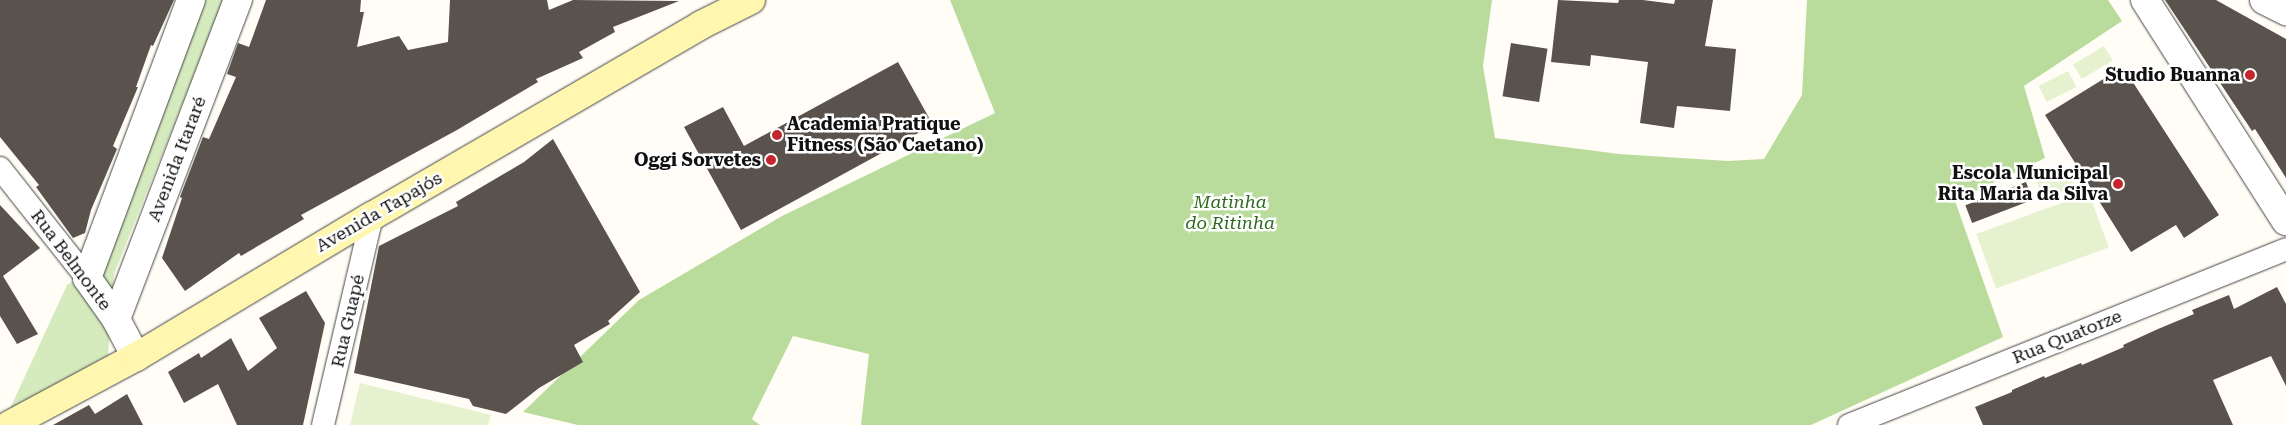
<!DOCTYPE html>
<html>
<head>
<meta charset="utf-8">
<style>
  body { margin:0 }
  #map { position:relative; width:2286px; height:425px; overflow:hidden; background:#fffdf5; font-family:"Roboto Serif",serif }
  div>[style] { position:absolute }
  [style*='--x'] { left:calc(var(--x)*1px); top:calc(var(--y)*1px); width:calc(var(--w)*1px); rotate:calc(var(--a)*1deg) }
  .green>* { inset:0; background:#d5ebbd }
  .forest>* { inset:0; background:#b9dc9c }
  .pitch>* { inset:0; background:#e6f2cf; transform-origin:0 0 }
  .building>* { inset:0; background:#5a524d; transform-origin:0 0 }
  .roads { filter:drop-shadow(0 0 1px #444) drop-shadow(0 0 1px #444) }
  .minor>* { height:22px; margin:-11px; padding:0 11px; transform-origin:11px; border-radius:11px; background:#fff }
  .tertiary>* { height:28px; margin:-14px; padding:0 14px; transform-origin:14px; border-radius:14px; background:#fff }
  .secondary>* { height:28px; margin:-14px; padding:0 14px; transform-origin:14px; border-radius:14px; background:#fff6b0 }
  .dots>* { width:14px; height:14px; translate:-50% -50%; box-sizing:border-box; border:2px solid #fff; border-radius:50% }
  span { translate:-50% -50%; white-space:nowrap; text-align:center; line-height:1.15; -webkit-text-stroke:5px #fff; paint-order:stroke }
  .poi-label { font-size:18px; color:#111; font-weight:700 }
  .right { translate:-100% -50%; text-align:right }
  .left { translate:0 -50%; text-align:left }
  .street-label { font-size:18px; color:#111 }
  .park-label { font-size:18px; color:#2f6b1f; font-style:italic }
</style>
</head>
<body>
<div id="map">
  <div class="green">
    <div style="clip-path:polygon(206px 0,224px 0,114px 274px,108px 355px,7px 415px,67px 285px,102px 264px)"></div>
  </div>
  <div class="forest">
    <div style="clip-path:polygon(950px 0,1492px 0,1483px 66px,1495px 138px,1619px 154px,1728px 161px,1764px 159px,1802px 95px,1807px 0,2108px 0,2122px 21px,2024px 86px,2045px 158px,1955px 201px,2003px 337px,1811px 425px,861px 425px,869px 354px,793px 336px,752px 419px,760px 425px,578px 425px,523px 412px,639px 300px,782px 216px,995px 113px)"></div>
  </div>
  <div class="pitch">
    <div style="left:2104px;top:46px;width:17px;height:36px;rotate:59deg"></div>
    <div style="left:2068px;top:71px;width:18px;height:33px;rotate:63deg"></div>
    <div style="left:2068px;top:167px;width:22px;height:34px;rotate:72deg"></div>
    <div style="left:2089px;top:193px;width:58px;height:120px;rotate:70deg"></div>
    <div style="clip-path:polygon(360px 383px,491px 415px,488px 425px,350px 425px)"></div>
  </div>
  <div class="building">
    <div style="clip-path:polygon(0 0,174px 0,153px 46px,151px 45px,136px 87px,138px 87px,113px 146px,117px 149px,91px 210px,85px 233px,73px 238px,36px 187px,39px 185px,0 137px)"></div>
    <div style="clip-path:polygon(266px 0,361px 0,360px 12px,364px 12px,357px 47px,399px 36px,408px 50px,448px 42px,450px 0,547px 0,549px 10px,573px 0,679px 1px,613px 27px,615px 32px,579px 52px,583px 58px,536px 79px,538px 82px,457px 130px,301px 215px,304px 219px,241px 256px,239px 253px,185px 291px,162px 258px,182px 198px,180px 197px,203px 137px,209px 139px,236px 77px,227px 74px,238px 43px,249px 47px)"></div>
    <div style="clip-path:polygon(1558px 0,1618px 3px,1619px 0,1643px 0,1674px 4px,1675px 0,1713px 0,1705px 46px,1736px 49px,1730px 111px,1677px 106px,1674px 128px,1640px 123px,1648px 62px,1591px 55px,1590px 66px,1551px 62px)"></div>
    <div style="clip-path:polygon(2165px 0,2216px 0,2286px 39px,2286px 178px,2255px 129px,2252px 131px)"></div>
    <div style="left:1511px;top:43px;width:37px;height:54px;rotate:9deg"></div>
    <div style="clip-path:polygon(898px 62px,933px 125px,741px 230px,684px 127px,723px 107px,744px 146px)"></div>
    <div style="clip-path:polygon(2123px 67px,2219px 215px,2184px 238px,2176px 225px,2131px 252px,2045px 115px)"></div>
    <div style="clip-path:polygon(553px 139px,640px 292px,608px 321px,610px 324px,574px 345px,583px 362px,539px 388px,506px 414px,473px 406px,469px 399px,354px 373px,379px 246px,458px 206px,456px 202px,524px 162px)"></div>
    <div style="left:2026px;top:182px;width:19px;height:65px;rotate:69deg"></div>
    <div style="clip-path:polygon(0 205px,40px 248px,3px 276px,38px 334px,17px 344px,0 316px)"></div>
    <div style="clip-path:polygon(2277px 287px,2286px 304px,2286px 386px,2271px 356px,2213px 380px,2233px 425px,1983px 425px,1975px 407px,2012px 392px,2012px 390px,2044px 376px,2045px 378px,2081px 363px,2082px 365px,2124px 347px,2123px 345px,2158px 329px,2194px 314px,2192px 310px,2229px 295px,2234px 309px)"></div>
    <div style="clip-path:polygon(306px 291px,325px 323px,303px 425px,237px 425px,218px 384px,184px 403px,168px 372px,199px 353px,201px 358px,231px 338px,248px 371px,277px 348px,259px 318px)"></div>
    <div style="clip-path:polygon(127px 394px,143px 425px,53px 425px,89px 405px,95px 414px)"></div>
  </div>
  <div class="roads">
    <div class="minor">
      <div style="--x:0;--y:168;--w:140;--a:51.7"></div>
      <div style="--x:323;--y:425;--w:215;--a:-76.8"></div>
      <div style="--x:1849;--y:425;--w:471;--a:-21.9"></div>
    </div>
    <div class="tertiary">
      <div style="--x:2145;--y:0;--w:262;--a:57.5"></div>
      <div style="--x:2264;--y:0;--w:25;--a:27"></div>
      <div style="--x:116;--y:319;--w:342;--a:-69.1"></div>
      <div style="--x:136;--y:357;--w:43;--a:-117.8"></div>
      <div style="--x:116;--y:319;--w:50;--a:-125.3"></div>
      <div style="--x:87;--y:278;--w:297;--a:-69.5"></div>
    </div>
    <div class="secondary">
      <div style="--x:9;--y:425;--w:144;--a:-28.2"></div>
      <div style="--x:136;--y:357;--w:275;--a:-30.9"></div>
      <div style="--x:372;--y:216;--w:380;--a:-30.1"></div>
      <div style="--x:701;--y:25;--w:56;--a:-26.6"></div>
    </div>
  </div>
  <div class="dots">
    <div style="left:2250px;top:75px;background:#c4262e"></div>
    <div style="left:777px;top:135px;background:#c4262e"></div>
    <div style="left:771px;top:160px;background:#c4262e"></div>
    <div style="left:2118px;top:184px;background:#c4262e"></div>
  </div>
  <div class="poi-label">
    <span class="right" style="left:2240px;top:75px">Studio Buanna</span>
    <span class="left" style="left:787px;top:135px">Academia Pratique<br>Fitness (São Caetano)</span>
    <span class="right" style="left:761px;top:160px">Oggi Sorvetes</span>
    <span class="right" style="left:2108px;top:184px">Escola Municipal<br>Rita Maria da Silva</span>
  </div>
  <div class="street-label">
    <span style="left:177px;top:159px;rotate:-69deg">Avenida Itararé</span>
    <span style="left:379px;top:212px;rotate:-30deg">Avenida Tapajós</span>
    <span style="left:71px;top:260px;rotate:53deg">Rua Belmonte</span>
    <span style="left:348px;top:321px;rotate:-77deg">Rua Guapé</span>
    <span style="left:2067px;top:337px;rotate:-22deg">Rua Quatorze</span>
  </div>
  <div class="park-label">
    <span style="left:1230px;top:213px">Matinha<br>do Ritinha</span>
  </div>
</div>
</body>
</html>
